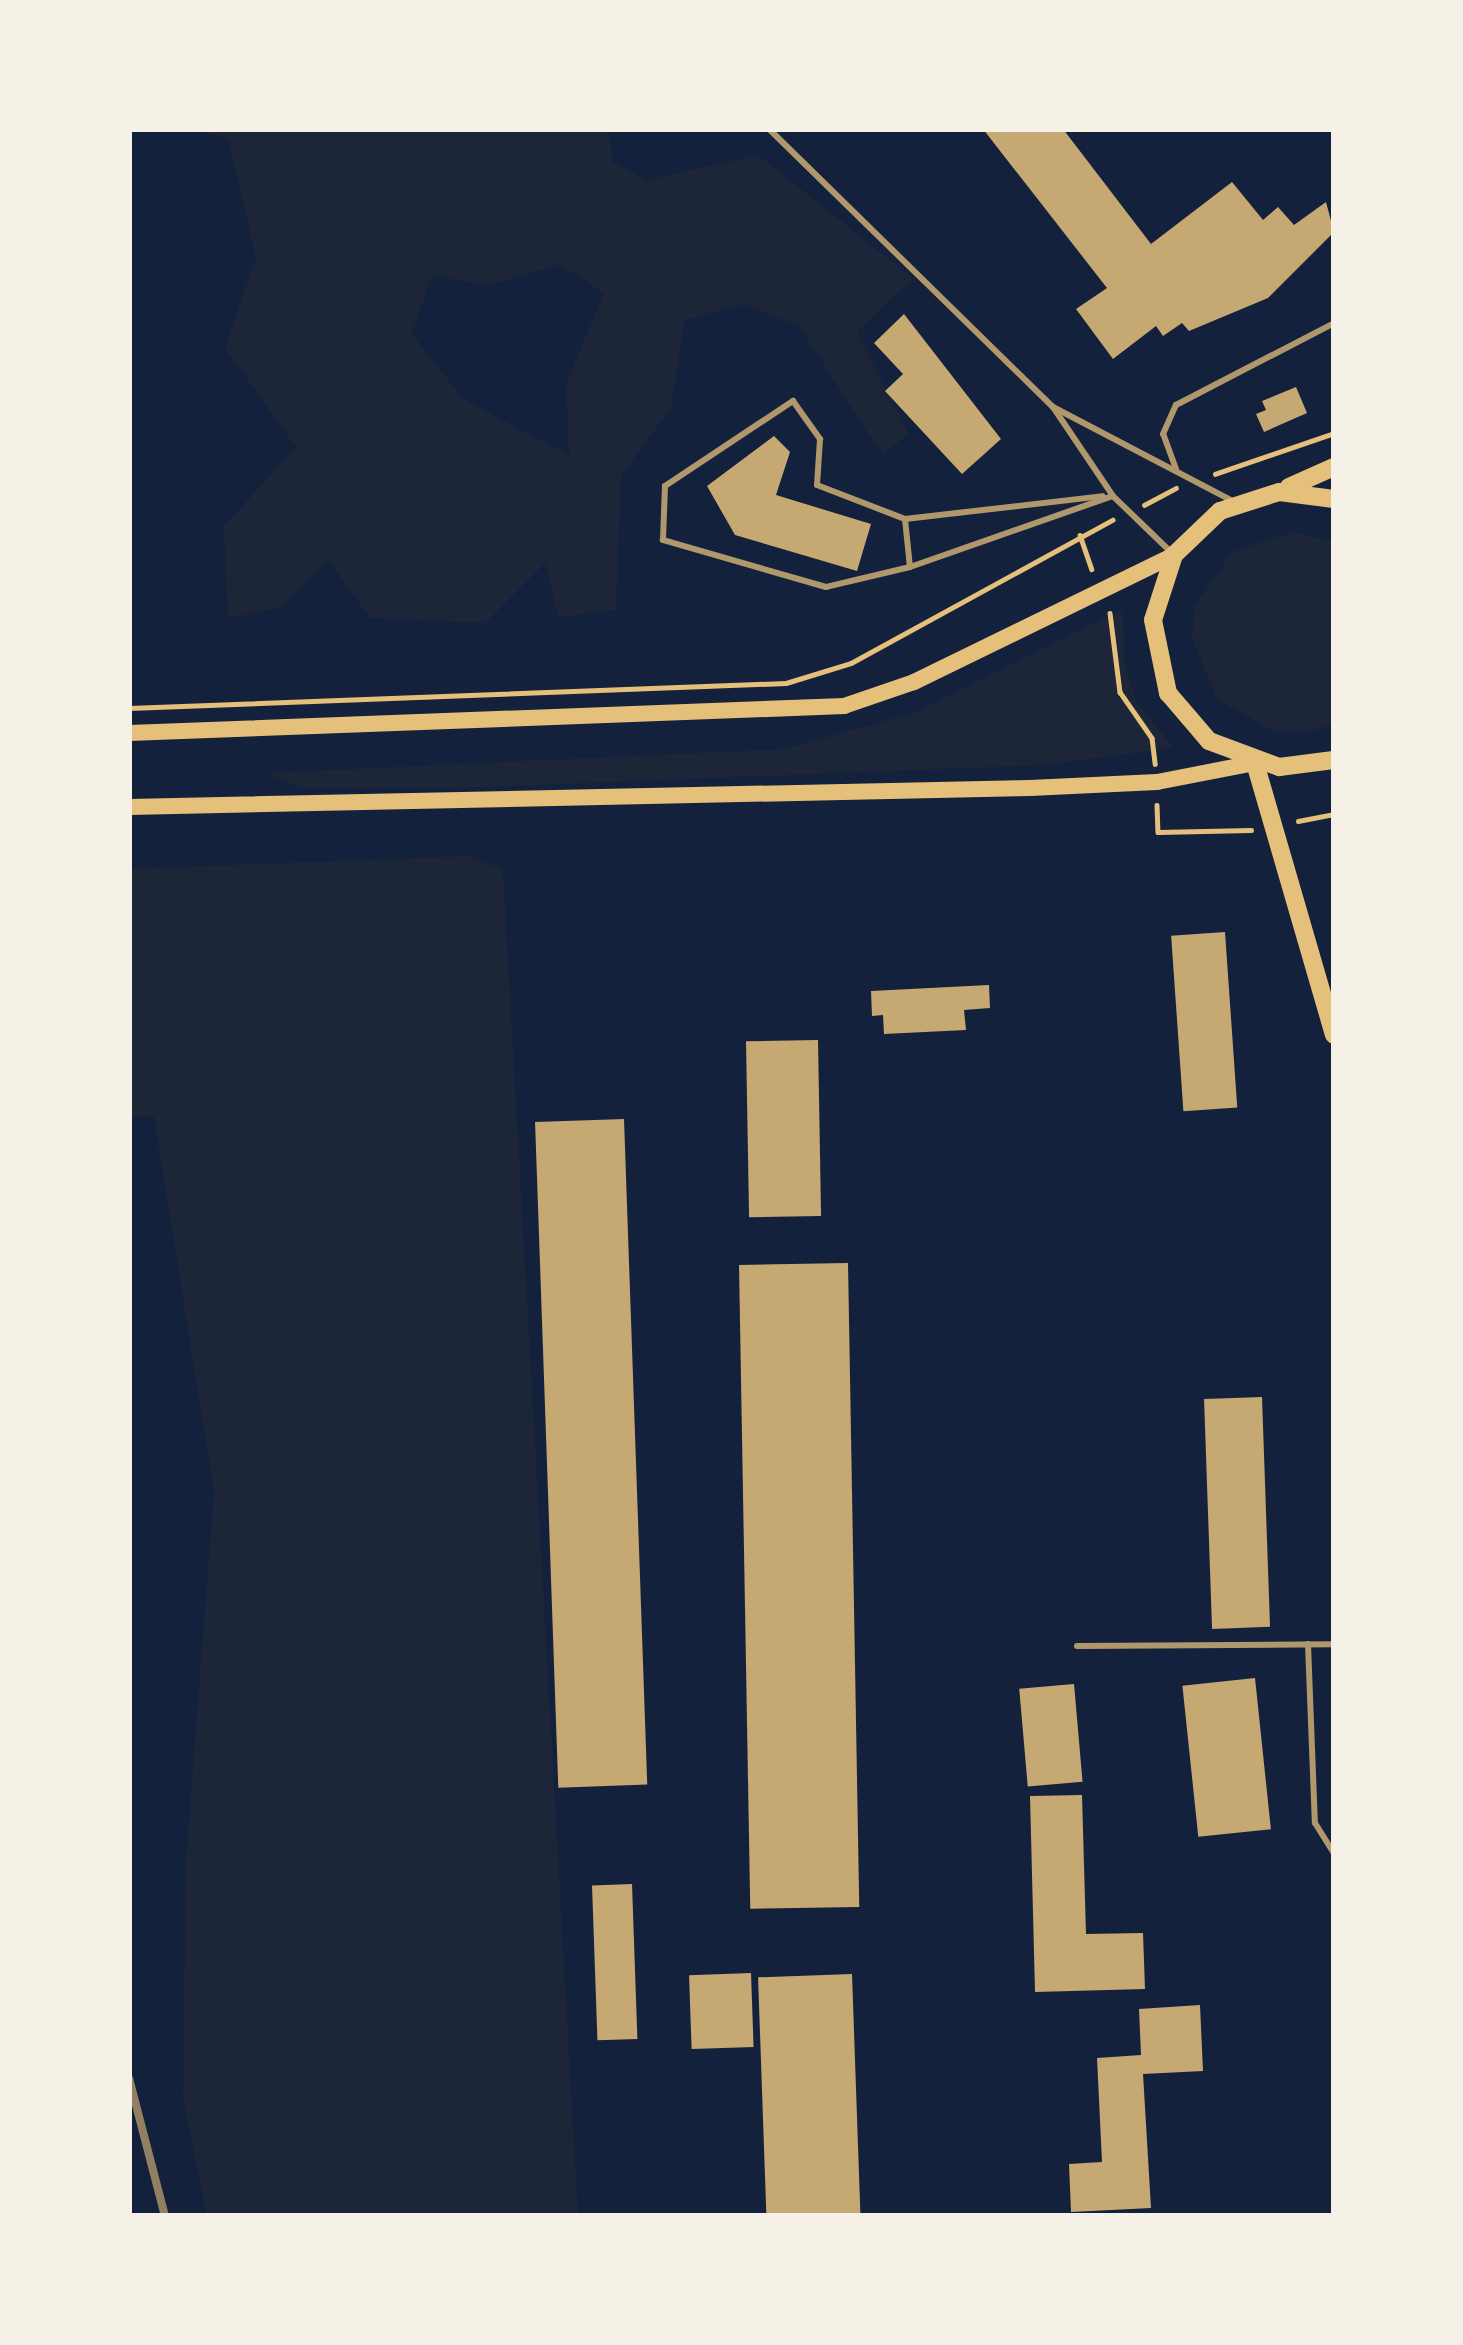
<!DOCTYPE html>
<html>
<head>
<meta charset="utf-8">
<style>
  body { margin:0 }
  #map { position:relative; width:1463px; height:2345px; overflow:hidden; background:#14213d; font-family:"PT Serif",serif }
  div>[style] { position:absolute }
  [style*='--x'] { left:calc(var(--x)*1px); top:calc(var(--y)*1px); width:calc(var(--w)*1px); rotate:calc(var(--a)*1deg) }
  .green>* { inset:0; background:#1d2539 }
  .building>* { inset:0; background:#c6a872; transform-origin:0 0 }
  .path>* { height:4.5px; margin:-2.25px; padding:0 2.25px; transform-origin:2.25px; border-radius:2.25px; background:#e5c07b }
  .service>* { height:6px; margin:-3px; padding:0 3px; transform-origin:3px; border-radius:3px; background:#b1986c }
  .secondary>* { height:16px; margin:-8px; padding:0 8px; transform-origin:8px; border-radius:8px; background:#e5c07b }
  .primary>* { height:18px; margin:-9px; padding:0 9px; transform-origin:9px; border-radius:9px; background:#e5c07b }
  .rail>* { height:8px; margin:-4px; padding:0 4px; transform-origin:4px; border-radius:4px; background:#918062 }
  span { translate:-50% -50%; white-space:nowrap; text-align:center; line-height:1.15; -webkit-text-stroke:9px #f6f1e7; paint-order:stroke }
  .frame { position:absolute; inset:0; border:132px solid #f6f1e7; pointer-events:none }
</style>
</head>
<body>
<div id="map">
  <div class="green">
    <div style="clip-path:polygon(evenodd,189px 129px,609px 129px,613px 162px,647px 180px,758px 155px,913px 278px,857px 332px,908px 433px,883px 456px,799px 326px,744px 304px,685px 320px,671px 408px,621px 476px,616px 610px,558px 617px,545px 563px,485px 623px,370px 618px,328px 560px,279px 608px,228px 618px,224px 526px,296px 447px,225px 348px,256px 258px,228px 138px,189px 129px,560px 264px,604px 293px,566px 384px,569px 455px,463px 399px,412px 334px,432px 275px,487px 286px,560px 264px)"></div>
    <div style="clip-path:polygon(1294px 532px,1334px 542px,1334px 724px,1307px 732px,1273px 731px,1217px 699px,1192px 638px,1195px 606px,1232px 552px)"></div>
    <div style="clip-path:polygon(1123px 609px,1124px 662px,1137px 703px,1174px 748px,1043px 765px,458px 788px,301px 788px,266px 773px,784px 749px,917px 712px)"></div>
    <div style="clip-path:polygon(471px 856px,503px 870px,578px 2216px,207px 2216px,183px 2099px,186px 1859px,214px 1492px,154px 1116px,129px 1116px,129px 869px)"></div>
  </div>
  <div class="building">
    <div style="clip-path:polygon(983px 129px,1063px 129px,1151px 244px,1232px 182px,1263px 220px,1278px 207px,1294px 225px,1326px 202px,1334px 232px,1268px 298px,1189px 331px,1182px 323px,1163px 336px,1156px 326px,1113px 359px,1076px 309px,1107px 288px)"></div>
    <div style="clip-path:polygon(904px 314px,1001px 439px,962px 474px,885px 391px,903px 374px,874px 343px)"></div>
    <div style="clip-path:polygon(1296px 387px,1307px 413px,1264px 432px,1256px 414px,1266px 410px,1262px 401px)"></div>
    <div style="clip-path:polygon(774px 436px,790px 452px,776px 495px,871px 524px,857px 571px,735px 535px,707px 486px)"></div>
    <div style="left:1225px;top:932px;width:176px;height:54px;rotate:86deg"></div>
    <div style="clip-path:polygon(989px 985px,990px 1008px,964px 1010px,966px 1030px,884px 1034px,883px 1015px,872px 1016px,871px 991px)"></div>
    <div style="left:818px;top:1040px;width:176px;height:72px;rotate:89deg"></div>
    <div style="left:624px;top:1119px;width:666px;height:89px;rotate:88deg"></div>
    <div style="left:848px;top:1263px;width:644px;height:109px;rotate:89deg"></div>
    <div style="left:1262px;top:1397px;width:230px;height:58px;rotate:88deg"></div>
    <div style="left:1255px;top:1678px;width:152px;height:73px;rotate:84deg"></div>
    <div style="left:1074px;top:1684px;width:98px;height:55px;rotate:85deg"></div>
    <div style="clip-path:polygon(1082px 1795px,1086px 1934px,1143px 1933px,1145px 1989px,1035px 1992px,1030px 1796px)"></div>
    <div style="left:632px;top:1884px;width:155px;height:40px;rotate:88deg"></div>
    <div style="left:751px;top:1973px;width:74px;height:62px;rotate:88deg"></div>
    <div style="left:852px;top:1974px;width:242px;height:94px;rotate:88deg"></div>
    <div style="clip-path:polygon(1200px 2005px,1203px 2071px,1143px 2074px,1151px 2208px,1071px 2212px,1069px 2164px,1102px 2162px,1097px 2058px,1141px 2055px,1139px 2009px)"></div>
  </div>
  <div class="path">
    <div style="--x:1215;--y:474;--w:126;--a:-19"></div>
    <div style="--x:1144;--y:505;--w:36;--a:-28"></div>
    <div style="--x:1080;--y:535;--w:36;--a:71"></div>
    <div style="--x:1110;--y:613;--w:80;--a:82.8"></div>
    <div style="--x:1120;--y:692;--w:56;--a:55.2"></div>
    <div style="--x:1152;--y:738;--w:26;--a:83"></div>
    <div style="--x:129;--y:708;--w:657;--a:-2.18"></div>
    <div style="--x:786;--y:683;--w:68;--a:-17.1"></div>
    <div style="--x:851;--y:663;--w:298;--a:-28.7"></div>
    <div style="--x:1157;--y:805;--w:27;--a:88"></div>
    <div style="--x:1158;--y:832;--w:93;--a:-1.2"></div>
    <div style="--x:1298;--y:821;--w:37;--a:-11"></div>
  </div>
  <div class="service">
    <div style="--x:769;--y:129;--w:397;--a:44.4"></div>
    <div style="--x:1176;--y:469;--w:37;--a:-110"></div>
    <div style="--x:1163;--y:434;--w:32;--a:-66"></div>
    <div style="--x:1176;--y:405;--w:178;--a:-27.4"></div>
    <div style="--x:905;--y:519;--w:199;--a:-6.6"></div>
    <div style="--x:1173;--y:554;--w:83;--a:-136"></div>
    <div style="--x:1113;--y:496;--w:107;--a:-124"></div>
    <div style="--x:1053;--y:407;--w:203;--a:27.6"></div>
    <div style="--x:910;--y:567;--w:86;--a:166.6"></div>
    <div style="--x:826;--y:587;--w:170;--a:-163.9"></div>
    <div style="--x:663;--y:540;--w:54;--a:-87.9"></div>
    <div style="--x:665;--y:486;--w:154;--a:-33.6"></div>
    <div style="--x:793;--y:401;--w:47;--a:54.6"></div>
    <div style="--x:820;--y:439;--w:46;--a:93.7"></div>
    <div style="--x:817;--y:485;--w:94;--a:21.1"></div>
    <div style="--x:905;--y:519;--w:48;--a:84.1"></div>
    <div style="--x:910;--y:567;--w:215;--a:-19.3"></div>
    <div style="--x:1308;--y:1644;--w:179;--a:87.8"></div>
    <div style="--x:1315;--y:1823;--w:36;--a:58"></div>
    <div style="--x:1077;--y:1646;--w:257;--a:-0.4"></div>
  </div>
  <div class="secondary">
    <div style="--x:129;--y:733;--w:716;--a:-2.16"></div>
    <div style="--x:844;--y:706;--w:74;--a:-18.9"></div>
    <div style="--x:914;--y:682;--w:289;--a:-26"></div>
    <div style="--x:129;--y:807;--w:901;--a:-1.21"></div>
    <div style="--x:1030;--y:788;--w:127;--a:-2.7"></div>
    <div style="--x:1157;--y:782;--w:100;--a:-11"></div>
  </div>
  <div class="primary">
    <div style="--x:1289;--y:487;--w:49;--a:-24"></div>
    <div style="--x:1334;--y:499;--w:55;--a:-172.7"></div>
    <div style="--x:1279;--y:492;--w:62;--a:162.1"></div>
    <div style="--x:1220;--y:511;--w:64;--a:136.3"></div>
    <div style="--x:1174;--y:555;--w:68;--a:107.9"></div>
    <div style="--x:1153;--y:620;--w:75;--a:78.4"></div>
    <div style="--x:1168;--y:693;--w:63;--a:49.5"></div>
    <div style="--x:1209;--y:741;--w:75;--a:20.4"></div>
    <div style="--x:1279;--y:767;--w:55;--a:-7.3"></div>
    <div style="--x:1255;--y:763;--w:283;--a:73.8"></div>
  </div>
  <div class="rail">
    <div style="--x:129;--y:2078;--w:143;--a:75.4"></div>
  </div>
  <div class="frame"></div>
</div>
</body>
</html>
